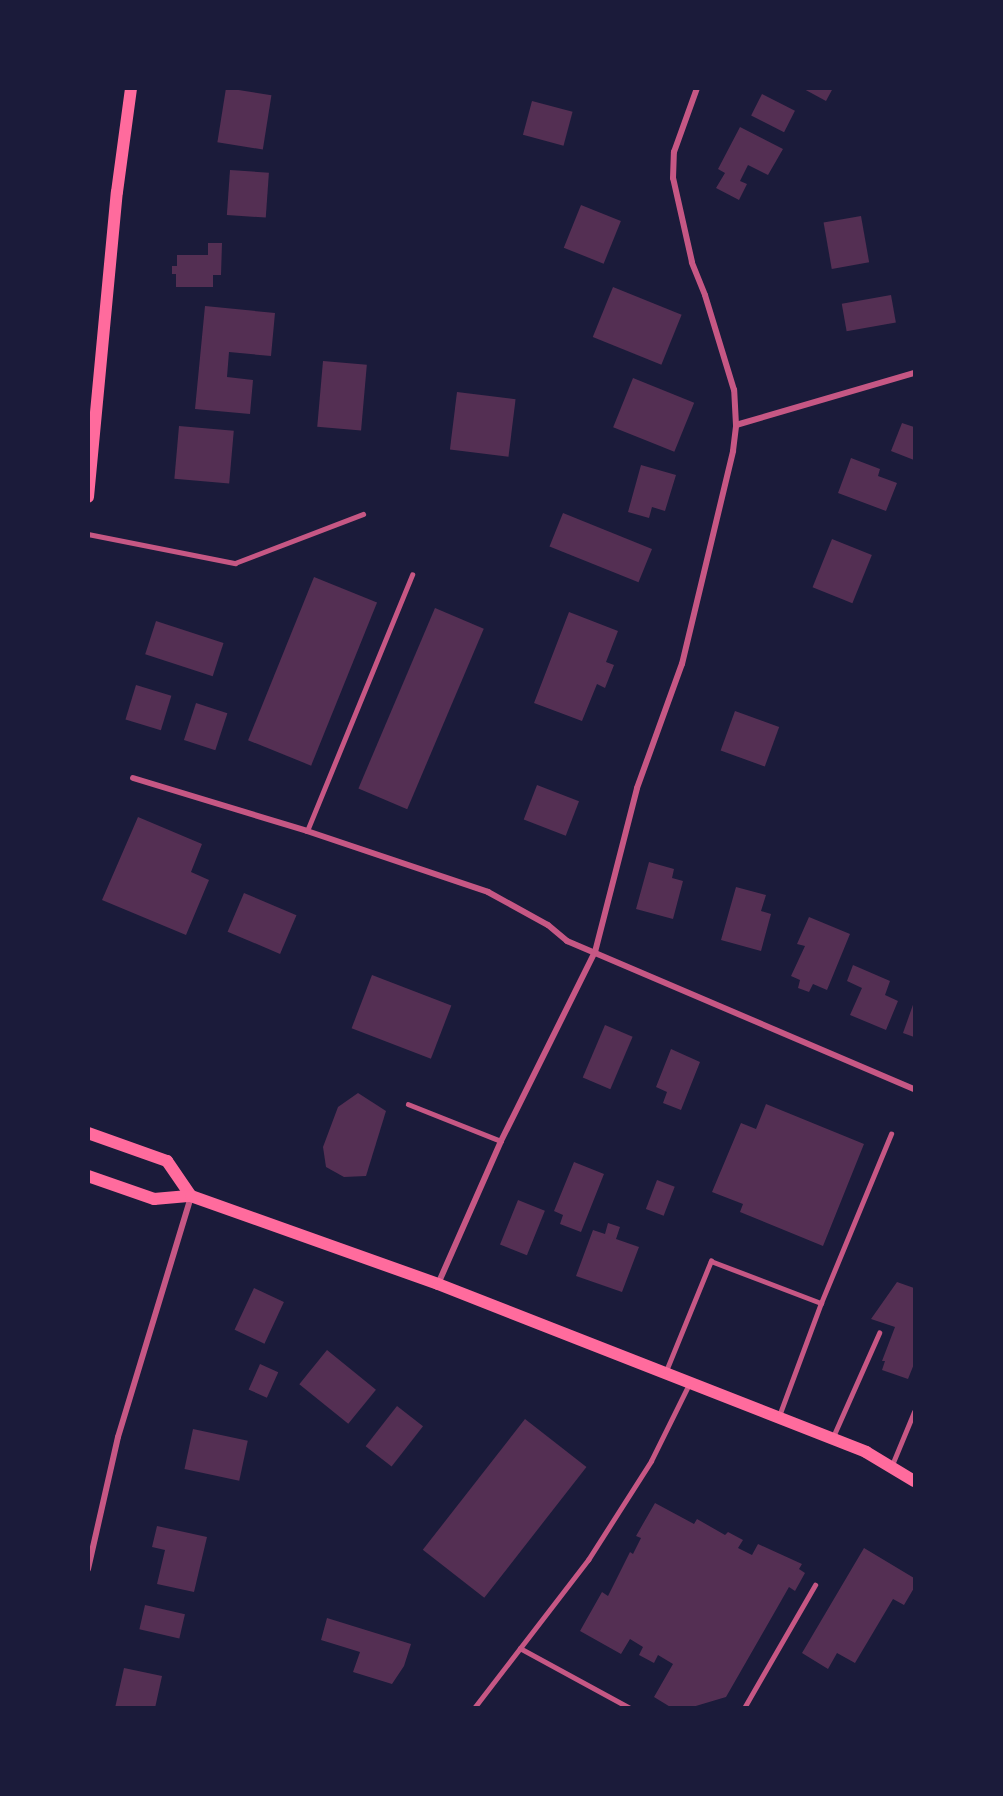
<!DOCTYPE html>
<html>
<head>
<meta charset="utf-8">
<style>
  body { margin:0 }
  #map { position:relative; width:1003px; height:1796px; overflow:hidden; background:#1b1b3a; font-family:"Open Sans",sans-serif }
  div>[style] { position:absolute }
  [style*='--x'] { left:calc(var(--x)*1px); top:calc(var(--y)*1px); width:calc(var(--w)*1px); rotate:calc(var(--a)*1deg) }
  .building>* { inset:0; background:#542f53; transform-origin:0 0 }
  .service>* { height:4.5px; margin:-2.25px; padding:0 2.25px; transform-origin:2.25px; border-radius:2.25px; background:#c65784 }
  .minor>* { height:6px; margin:-3px; padding:0 3px; transform-origin:3px; border-radius:3px; background:#c65784 }
  .secondary>* { height:12px; margin:-6px; padding:0 6px; transform-origin:6px; border-radius:6px; background:#ff6b9d }
  span { translate:-50% -50%; white-space:nowrap; text-align:center; line-height:1.15; -webkit-text-stroke:6px #1b1b3a; paint-order:stroke }
  .frame { position:absolute; inset:0; border:90px solid #1b1b3a; pointer-events:none }
</style>
</head>
<body>
<div id="map">
  <div class="building">
    <div style="left:226px;top:88px;width:46px;height:55px;rotate:9deg"></div>
    <div style="clip-path:polygon(802px 88px,833px 88px,826px 101px)"></div>
    <div style="left:762px;top:94px;width:37px;height:24px;rotate:27deg"></div>
    <div style="left:532px;top:101px;width:42px;height:35px;rotate:15deg"></div>
    <div style="clip-path:polygon(740px 127px,783px 149px,768px 175px,748px 165px,740px 181px,747px 184px,739px 200px,716px 188px,725px 173px,718px 169px)"></div>
    <div style="left:230px;top:170px;width:39px;height:45px;rotate:4deg"></div>
    <div style="left:581px;top:205px;width:43px;height:46px;rotate:22deg"></div>
    <div style="left:861px;top:216px;width:47px;height:38px;rotate:80deg"></div>
    <div style="clip-path:polygon(208px 243px,222px 243px,221px 275px,213px 275px,213px 287px,176px 287px,176px 274px,172px 274px,172px 266px,177px 266px,177px 255px,208px 255px)"></div>
    <div style="left:613px;top:287px;width:74px;height:54px;rotate:22deg"></div>
    <div style="left:891px;top:295px;width:28px;height:50px;rotate:80deg"></div>
    <div style="clip-path:polygon(205px 306px,275px 313px,271px 356px,229px 352px,227px 377px,253px 380px,250px 414px,195px 409px)"></div>
    <div style="left:323px;top:361px;width:44px;height:66px;rotate:5deg"></div>
    <div style="left:633px;top:378px;width:66px;height:53px;rotate:22deg"></div>
    <div style="left:457px;top:392px;width:59px;height:58px;rotate:7deg"></div>
    <div style="clip-path:polygon(902px 423px,914px 427px,914px 460px,891px 451px)"></div>
    <div style="left:179px;top:426px;width:55px;height:53px;rotate:5deg"></div>
    <div style="clip-path:polygon(851px 458px,880px 469px,878px 476px,897px 483px,886px 511px,838px 493px)"></div>
    <div style="clip-path:polygon(641px 465px,676px 475px,665px 511px,652px 507px,649px 518px,628px 512px)"></div>
    <div style="left:563px;top:513px;width:96px;height:36px;rotate:22deg"></div>
    <div style="left:832px;top:539px;width:43px;height:52px;rotate:22deg"></div>
    <div style="left:314px;top:577px;width:68px;height:176px;rotate:22deg"></div>
    <div style="left:435px;top:608px;width:53px;height:196px;rotate:23deg"></div>
    <div style="clip-path:polygon(569px 612px,618px 631px,606px 662px,614px 665px,605px 688px,597px 684px,582px 721px,534px 703px)"></div>
    <div style="left:156px;top:621px;width:71px;height:35px;rotate:18deg"></div>
    <div style="left:136px;top:685px;width:37px;height:36px;rotate:17deg"></div>
    <div style="left:196px;top:703px;width:33px;height:39px;rotate:18deg"></div>
    <div style="left:735px;top:711px;width:47px;height:42px;rotate:20deg"></div>
    <div style="left:537px;top:785px;width:45px;height:37px;rotate:21deg"></div>
    <div style="clip-path:polygon(138px 817px,202px 844px,191px 872px,209px 880px,186px 935px,102px 900px)"></div>
    <div style="clip-path:polygon(649px 862px,674px 869px,672px 878px,683px 881px,673px 919px,636px 909px)"></div>
    <div style="clip-path:polygon(736px 887px,766px 895px,761px 911px,771px 914px,761px 951px,721px 940px)"></div>
    <div style="left:244px;top:893px;width:57px;height:42px;rotate:23deg"></div>
    <div style="clip-path:polygon(809px 917px,850px 934px,827px 990px,813px 984px,809px 992px,798px 988px,800px 980px,791px 976px,805px 946px,797px 944px)"></div>
    <div style="clip-path:polygon(853px 965px,890px 981px,885px 995px,898px 1001px,886px 1030px,850px 1015px,862px 988px,847px 981px)"></div>
    <div style="left:372px;top:975px;width:85px;height:57px;rotate:21deg"></div>
    <div style="clip-path:polygon(914px 1002px,914px 1037px,903px 1033px)"></div>
    <div style="left:605px;top:1025px;width:30px;height:57px;rotate:23deg"></div>
    <div style="clip-path:polygon(671px 1049px,700px 1062px,681px 1110px,663px 1103px,667px 1092px,656px 1087px)"></div>
    <div style="clip-path:polygon(358px 1093px,386px 1111px,366px 1176px,344px 1177px,326px 1167px,323px 1147px,338px 1107px)"></div>
    <div style="clip-path:polygon(766px 1104px,864px 1144px,823px 1246px,740px 1212px,743px 1204px,712px 1192px,741px 1123px,756px 1129px)"></div>
    <div style="clip-path:polygon(574px 1162px,604px 1174px,581px 1232px,560px 1224px,563px 1215px,554px 1211px)"></div>
    <div style="left:657px;top:1180px;width:19px;height:31px;rotate:21deg"></div>
    <div style="left:518px;top:1200px;width:29px;height:48px;rotate:22deg"></div>
    <div style="clip-path:polygon(608px 1223px,620px 1227px,616px 1239px,639px 1247px,622px 1292px,576px 1276px,593px 1230px,605px 1234px)"></div>
    <div style="clip-path:polygon(897px 1282px,914px 1288px,914px 1364px,908px 1379px,882px 1370px,885px 1361px,882px 1361px,895px 1327px,871px 1319px)"></div>
    <div style="left:254px;top:1288px;width:33px;height:46px;rotate:25deg"></div>
    <div style="left:327px;top:1350px;width:63px;height:44px;rotate:39deg"></div>
    <div style="left:260px;top:1364px;width:20px;height:28px;rotate:24deg"></div>
    <div style="left:397px;top:1406px;width:33px;height:51px;rotate:38deg"></div>
    <div style="left:525px;top:1419px;width:78px;height:166px;rotate:38deg"></div>
    <div style="left:193px;top:1429px;width:56px;height:41px;rotate:12deg"></div>
    <div style="clip-path:polygon(655px 1503px,694px 1524px,697px 1519px,725px 1535px,728px 1532px,743px 1540px,738px 1548px,752px 1555px,758px 1544px,802px 1564px,799px 1569px,805px 1573px,795px 1591px,789px 1587px,726px 1697px,689px 1708px,672px 1708px,654px 1697px,673px 1664px,658px 1655px,654px 1663px,639px 1655px,643px 1647px,630px 1639px,621px 1654px,580px 1631px,602px 1592px,608px 1596px,630px 1552px,633px 1554px,641px 1538px,636px 1536px)"></div>
    <div style="clip-path:polygon(157px 1526px,207px 1537px,194px 1592px,157px 1584px,165px 1550px,152px 1547px)"></div>
    <div style="clip-path:polygon(864px 1548px,914px 1578px,914px 1588px,904px 1605px,893px 1599px,855px 1663px,837px 1653px,828px 1669px,802px 1653px)"></div>
    <div style="left:145px;top:1605px;width:41px;height:25px;rotate:13deg"></div>
    <div style="clip-path:polygon(327px 1618px,411px 1644px,404px 1666px,392px 1684px,353px 1672px,360px 1652px,321px 1640px)"></div>
    <div style="clip-path:polygon(124px 1668px,162px 1676px,155px 1708px,115px 1708px)"></div>
  </div>
  <div class="service">
    <div style="--x:88;--y:534;--w:150;--a:11.2"></div>
    <div style="--x:235;--y:563;--w:137;--a:-20.9"></div>
    <div style="--x:307;--y:831;--w:277;--a:-67.7"></div>
    <div style="--x:408;--y:1104;--w:100;--a:21.7"></div>
    <div style="--x:666;--y:1371;--w:119;--a:-67.8"></div>
    <div style="--x:711;--y:1261;--w:118;--a:20.9"></div>
    <div style="--x:779;--y:1416;--w:121;--a:-69.6"></div>
    <div style="--x:821;--y:1303;--w:183;--a:-67.5"></div>
    <div style="--x:833;--y:1437;--w:114;--a:-66.1"></div>
    <div style="--x:892;--y:1465;--w:57;--a:-67.5"></div>
    <div style="--x:520;--y:1648;--w:125;--a:28.6"></div>
    <div style="--x:474;--y:1708;--w:187;--a:-52.4"></div>
    <div style="--x:588;--y:1560;--w:117;--a:-57.5"></div>
    <div style="--x:651;--y:1461;--w:86;--a:-63.7"></div>
    <div style="--x:744;--y:1708;--w:142;--a:-60"></div>
  </div>
  <div class="minor">
    <div style="--x:736;--y:425;--w:185;--a:-16.3"></div>
    <div style="--x:133;--y:778;--w:182;--a:16.9"></div>
    <div style="--x:307;--y:831;--w:191;--a:18.6"></div>
    <div style="--x:488;--y:892;--w:68;--a:28.8"></div>
    <div style="--x:548;--y:925;--w:25;--a:40"></div>
    <div style="--x:567;--y:941;--w:377;--a:23.1"></div>
    <div style="--x:438;--y:1284;--w:156;--a:-66.2"></div>
    <div style="--x:501;--y:1141;--w:211;--a:-63.6"></div>
    <div style="--x:595;--y:952;--w:169;--a:-75.6"></div>
    <div style="--x:637;--y:788;--w:132;--a:-70.1"></div>
    <div style="--x:682;--y:664;--w:219;--a:-76.5"></div>
    <div style="--x:733;--y:451;--w:26;--a:-83"></div>
    <div style="--x:736;--y:425;--w:35;--a:-93"></div>
    <div style="--x:734;--y:390;--w:99;--a:-107"></div>
    <div style="--x:705;--y:295;--w:35;--a:-112"></div>
    <div style="--x:692;--y:262;--w:86;--a:-102.7"></div>
    <div style="--x:673;--y:178;--w:26;--a:-88"></div>
    <div style="--x:674;--y:152;--w:68;--a:-70.2"></div>
    <div style="--x:88;--y:1569;--w:135;--a:-77.2"></div>
    <div style="--x:118;--y:1437;--w:252;--a:-73.1"></div>
  </div>
  <div class="secondary">
    <div style="--x:88;--y:497;--w:306;--a:-84.6"></div>
    <div style="--x:117;--y:192;--w:105;--a:-82.3"></div>
    <div style="--x:88;--y:1133;--w:84;--a:19.5"></div>
    <div style="--x:167;--y:1161;--w:42;--a:55.6"></div>
    <div style="--x:88;--y:1176;--w:70;--a:19.2"></div>
    <div style="--x:154;--y:1199;--w:37;--a:-5"></div>
    <div style="--x:191;--y:1196;--w:262;--a:19.6"></div>
    <div style="--x:438;--y:1284;--w:460;--a:21.4"></div>
    <div style="--x:866;--y:1452;--w:56;--a:31.1"></div>
  </div>
  <div class="frame"></div>
</div>
</body>
</html>
